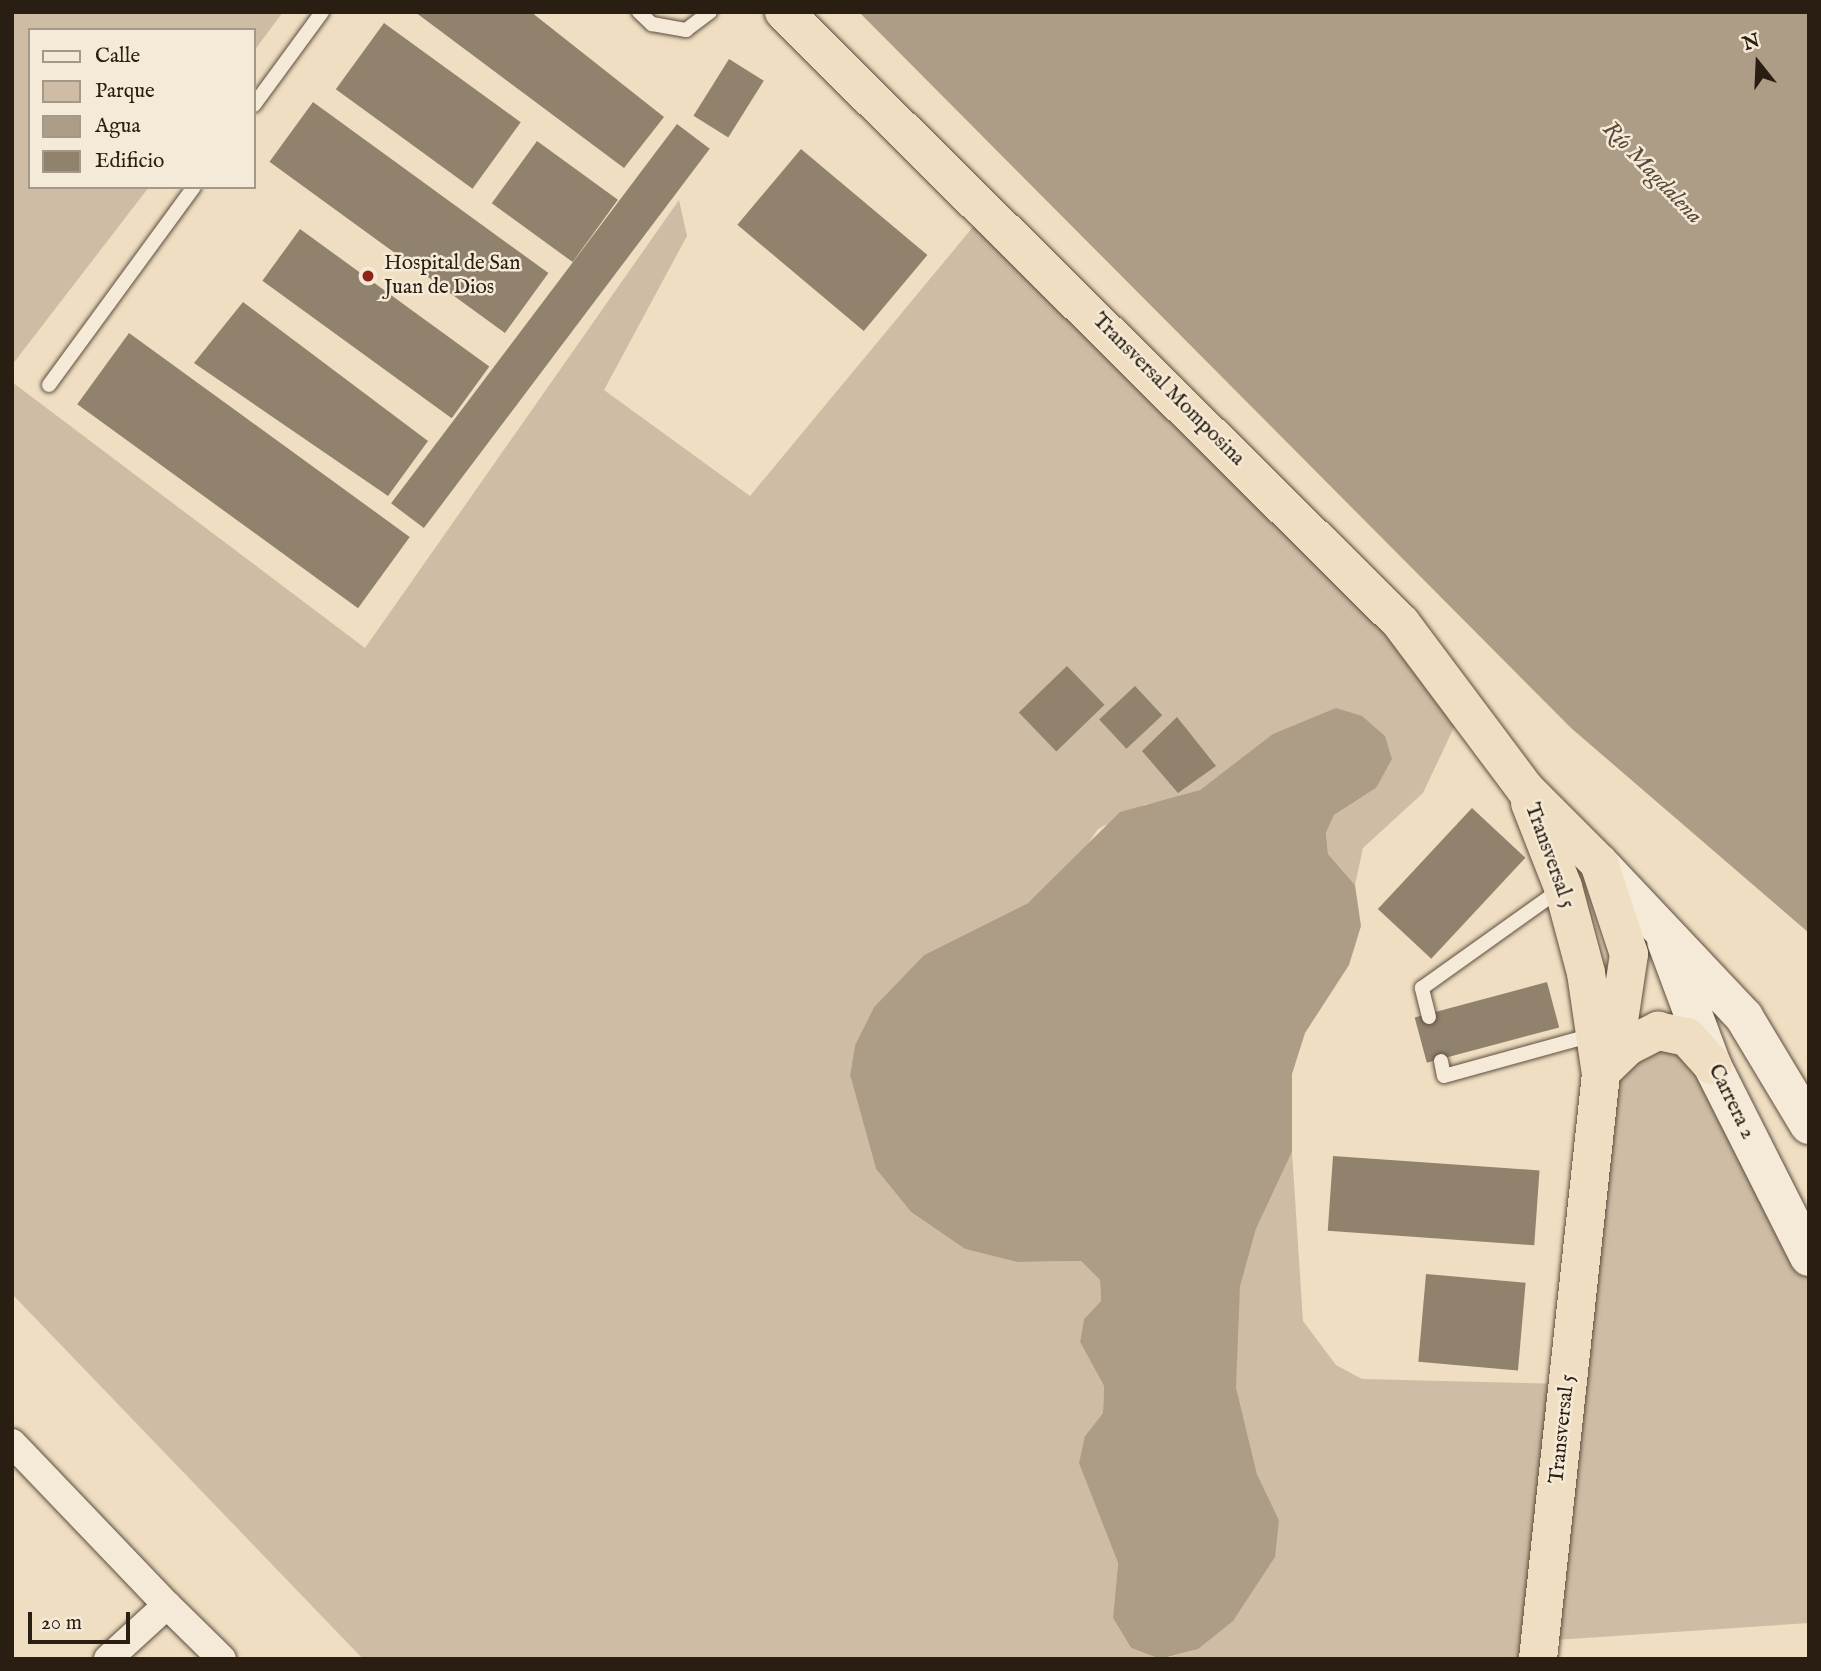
<!DOCTYPE html>
<html>
<head>
<meta charset="utf-8">
<style>
  body { margin:0 }
  #map { position:relative; width:1821px; height:1671px; overflow:hidden; background:#f0dec2; font-family:"IM FELL English",serif }
  div>[style] { position:absolute }
  [style*='--x'] { left:calc(var(--x)*1px); top:calc(var(--y)*1px); width:calc(var(--w)*1px); rotate:calc(var(--a)*1deg) }
  .green>* { inset:0; background:#cebda4 }
  .water>* { inset:0; background:#ad9d86 }
  .building>* { inset:0; background:#91826e; transform-origin:0 0 }
  .roads { filter:drop-shadow(0 0 2px #5c4e3e) drop-shadow(0 0 2px #5c4e3e) }
  .service>* { height:14px; margin:-7px; padding:0 7px; transform-origin:7px; border-radius:7px; background:#f5ead7 }
  .minor>* { height:28px; margin:-14px; padding:0 14px; transform-origin:14px; border-radius:14px; background:#f5ead7 }
  .secondary>* { height:38px; margin:-19px; padding:0 19px; transform-origin:19px; border-radius:19px; background:#f5ead7 }
  .trunk>* { height:38px; margin:-19px; padding:0 19px; transform-origin:19px; border-radius:19px; background:#f0dec2 }
  .dots>* { width:19px; height:19px; translate:-50% -50%; box-sizing:border-box; border:4px solid #f5ead7; border-radius:50% }
  span { translate:-50% -50%; white-space:nowrap; text-align:center; line-height:1.15; -webkit-text-stroke:5px #f5ead7; paint-order:stroke }
  .poi-label { font-size:21px; color:#2a1e12 }
  .left { translate:0 -50%; text-align:left }
  .street-label { font-size:21px; color:#2a1e12 }
  .water-label { font-size:23px; color:#584a3b; font-style:italic }
  .frame { position:absolute; inset:0; border:14px solid #2a1e12; pointer-events:none }
  .legend { position:absolute; left:28px; top:28px; width:228px; height:161px; box-sizing:border-box; background:#f5ead7; border:2px solid #a49888; margin:0; padding:9px 12px; list-style:none; font-size:21px; color:#2a1e12 }
  .legend li { display:flex; align-items:center; gap:14px; height:35px }
  .legend b { width:35px; border:2px solid #a49888 }
  .north { position:absolute; left:1723px; top:28px; width:70px; height:70px; -webkit-text-stroke:5px #f5ead7; paint-order:stroke; rotate:342deg; font-size:19px; font-weight:700; line-height:28px; text-align:center; color:#2a1e12 }
  .north::after { content:''; display:block; margin:auto; width:24px; height:32px; background:#2a1e12; clip-path:polygon(50% 0,100% 100%,50% 72%,0 100%) }
  .scale { position:absolute; left:28px; top:1612px; width:102px; height:32px; box-sizing:border-box; border:4px solid #2a1e12; border-top:0; padding-left:9px; font-size:21px; line-height:24px; white-space:nowrap; color:#2a1e12; -webkit-text-stroke:5px #f5ead7; paint-order:stroke }
</style>
</head>
<body>
<div id="map">
  <div class="green">
    <div style="clip-path:polygon(12px 12px,283px 12px,254px 51px,254px 30px,30px 30px,30px 187px,149px 187px,12px 365px)"></div>
    <div style="clip-path:polygon(679px 200px,687px 236px,604px 390px,750px 496px,987px 210px,1401px 623px,1457px 721px,1423px 793px,1363px 848px,1355px 885px,1328px 854px,1326px 833px,1334px 815px,1376px 788px,1244px 757px,1200px 790px,1176px 801px,1146px 804px,1098px 829px,1079px 857px,1028px 903px,924px 955px,874px 1007px,855px 1045px,850px 1075px,876px 1169px,911px 1212px,965px 1249px,1017px 1262px,1081px 1261px,1100px 1280px,1101px 1301px,1084px 1319px,1080px 1342px,1104px 1386px,1103px 1413px,1085px 1436px,1089px 1488px,1118px 1563px,1113px 1618px,1131px 1648px,1160px 1659px,363px 1659px,12px 1294px,12px 382px,365px 648px)"></div>
    <div style="clip-path:polygon(1672px 1031px,1809px 1257px,1809px 1623px,1540px 1641px,1538px 1659px,1162px 1659px,1198px 1649px,1279px 1520px,1257px 1474px,1236px 1387px,1234px 1345px,1240px 1287px,1256px 1229px,1292px 1152px,1303px 1321px,1336px 1365px,1362px 1379px,1567px 1384px,1601px 1074px)"></div>
  </div>
  <div class="water">
    <div style="clip-path:polygon(859px 12px,1809px 12px,1809px 933px,1571px 728px)"></div>
    <div style="clip-path:polygon(1336px 708px,1362px 716px,1385px 736px,1392px 759px,1376px 788px,1334px 815px,1326px 833px,1328px 854px,1355px 885px,1361px 926px,1349px 965px,1305px 1033px,1292px 1074px,1292px 1152px,1256px 1229px,1240px 1287px,1236px 1387px,1257px 1474px,1279px 1520px,1275px 1557px,1233px 1621px,1198px 1649px,1160px 1659px,1131px 1648px,1113px 1618px,1118px 1563px,1079px 1463px,1085px 1436px,1103px 1413px,1104px 1386px,1080px 1342px,1084px 1319px,1101px 1301px,1100px 1280px,1081px 1261px,1017px 1262px,965px 1249px,911px 1212px,876px 1169px,850px 1075px,855px 1045px,874px 1007px,924px 955px,1028px 903px,1120px 812px,1200px 790px,1273px 734px)"></div>
  </div>
  <div class="building">
    <div style="clip-path:polygon(415px 12px,531px 12px,664px 117px,624px 168px)"></div>
    <div style="left:384px;top:23px;width:169px;height:82px;rotate:36deg"></div>
    <div style="left:729px;top:59px;width:41px;height:67px;rotate:32deg"></div>
    <div style="left:313px;top:102px;width:291px;height:74px;rotate:36deg"></div>
    <div style="left:677px;top:124px;width:41px;height:475px;rotate:37deg"></div>
    <div style="left:537px;top:141px;width:100px;height:77px;rotate:36deg"></div>
    <div style="left:801px;top:149px;width:165px;height:99px;rotate:40deg"></div>
    <div style="left:300px;top:229px;width:234px;height:64px;rotate:36deg"></div>
    <div style="clip-path:polygon(243px 302px,428px 441px,388px 496px,194px 363px)"></div>
    <div style="left:129px;top:333px;width:347px;height:88px;rotate:36deg"></div>
    <div style="left:1067px;top:666px;width:54px;height:67px;rotate:46deg"></div>
    <div style="left:1135px;top:686px;width:40px;height:49px;rotate:47deg"></div>
    <div style="clip-path:polygon(1177px 717px,1216px 766px,1178px 793px,1142px 751px)"></div>
    <div style="left:1472px;top:808px;width:73px;height:138px;rotate:43deg"></div>
    <div style="left:1547px;top:982px;width:47px;height:137px;rotate:75deg"></div>
    <div style="left:1333px;top:1156px;width:207px;height:75px;rotate:4deg"></div>
    <div style="left:1426px;top:1274px;width:100px;height:88px;rotate:5deg"></div>
  </div>
  <div class="roads">
    <div class="service">
      <div style="--x:639;--y:12;--w:18;--a:43"></div>
      <div style="--x:652;--y:24;--w:35;--a:10"></div>
      <div style="--x:686;--y:30;--w:30;--a:-37"></div>
      <div style="--x:254;--y:105;--w:115;--a:-53.8"></div>
      <div style="--x:49;--y:385;--w:245;--a:-53.8"></div>
      <div style="--x:1429;--y:1017;--w:30;--a:-104"></div>
      <div style="--x:1422;--y:988;--w:172;--a:-35.5"></div>
      <div style="--x:1441;--y:1061;--w:15;--a:79"></div>
      <div style="--x:1444;--y:1076;--w:155;--a:-15.4"></div>
    </div>
    <div class="minor">
      <div style="--x:12;--y:1443;--w:224;--a:46.3"></div>
      <div style="--x:108;--y:1659;--w:80;--a:-42.5"></div>
      <div style="--x:167;--y:1605;--w:77;--a:44.5"></div>
    </div>
    <div class="secondary">
      <div style="--x:1599;--y:863;--w:212;--a:46.7"></div>
      <div style="--x:1744;--y:1017;--w:126;--a:59"></div>
      <div style="--x:1666;--y:941;--w:132;--a:69.6"></div>
      <div style="--x:1712;--y:1065;--w:215;--a:63.2"></div>
    </div>
    <div class="trunk">
      <div style="--x:784;--y:12;--w:868;--a:44.72"></div>
      <div style="--x:1401;--y:623;--w:209;--a:53.2"></div>
      <div style="--x:1526;--y:790;--w:103;--a:45"></div>
      <div style="--x:1599;--y:863;--w:96;--a:71.8"></div>
      <div style="--x:1629;--y:954;--w:68;--a:98.5"></div>
      <div style="--x:1619;--y:1021;--w:56;--a:108.8"></div>
      <div style="--x:1530;--y:803;--w:90;--a:68.6"></div>
      <div style="--x:1563;--y:887;--w:89;--a:75"></div>
      <div style="--x:1586;--y:973;--w:102;--a:81.6"></div>
      <div style="--x:1601;--y:1074;--w:588;--a:96.15"></div>
      <div style="--x:1604;--y:1069;--w:33;--a:-44"></div>
      <div style="--x:1628;--y:1046;--w:34;--a:-27"></div>
      <div style="--x:1658;--y:1031;--w:30;--a:12"></div>
      <div style="--x:1687;--y:1037;--w:38;--a:48"></div>
    </div>
  </div>
  <div class="dots">
    <div style="left:368px;top:276px;background:#8f2418"></div>
  </div>
  <div class="poi-label">
    <span class="left" style="left:384px;top:276px">Hospital de San<br>Juan de Dios</span>
  </div>
  <div class="street-label">
    <span style="left:1168px;top:390px;rotate:45deg">Transversal Momposina</span>
    <span style="left:1549px;top:856px;rotate:70deg">Transversal 5</span>
    <span style="left:1731px;top:1102px;rotate:64deg">Carrera 2</span>
    <span style="left:1563px;top:1429px;rotate:-84deg">Transversal 5</span>
  </div>
  <div class="water-label">
    <span style="left:1652px;top:173px;rotate:46deg">Río Magdalena</span>
  </div>
  <div class="frame"></div>
  <ul class="legend">
  <li><b style="height:9px;background:#f5ead7"></b>Calle</li>
  <li><b style="height:19px;background:#cebda4"></b>Parque</li>
  <li><b style="height:19px;background:#ad9d86"></b>Agua</li>
  <li><b style="height:19px;background:#91826e"></b>Edificio</li>
  </ul>
  <div class="north">N</div>
  <div class="scale">20 m</div>
</div>
</body>
</html>
